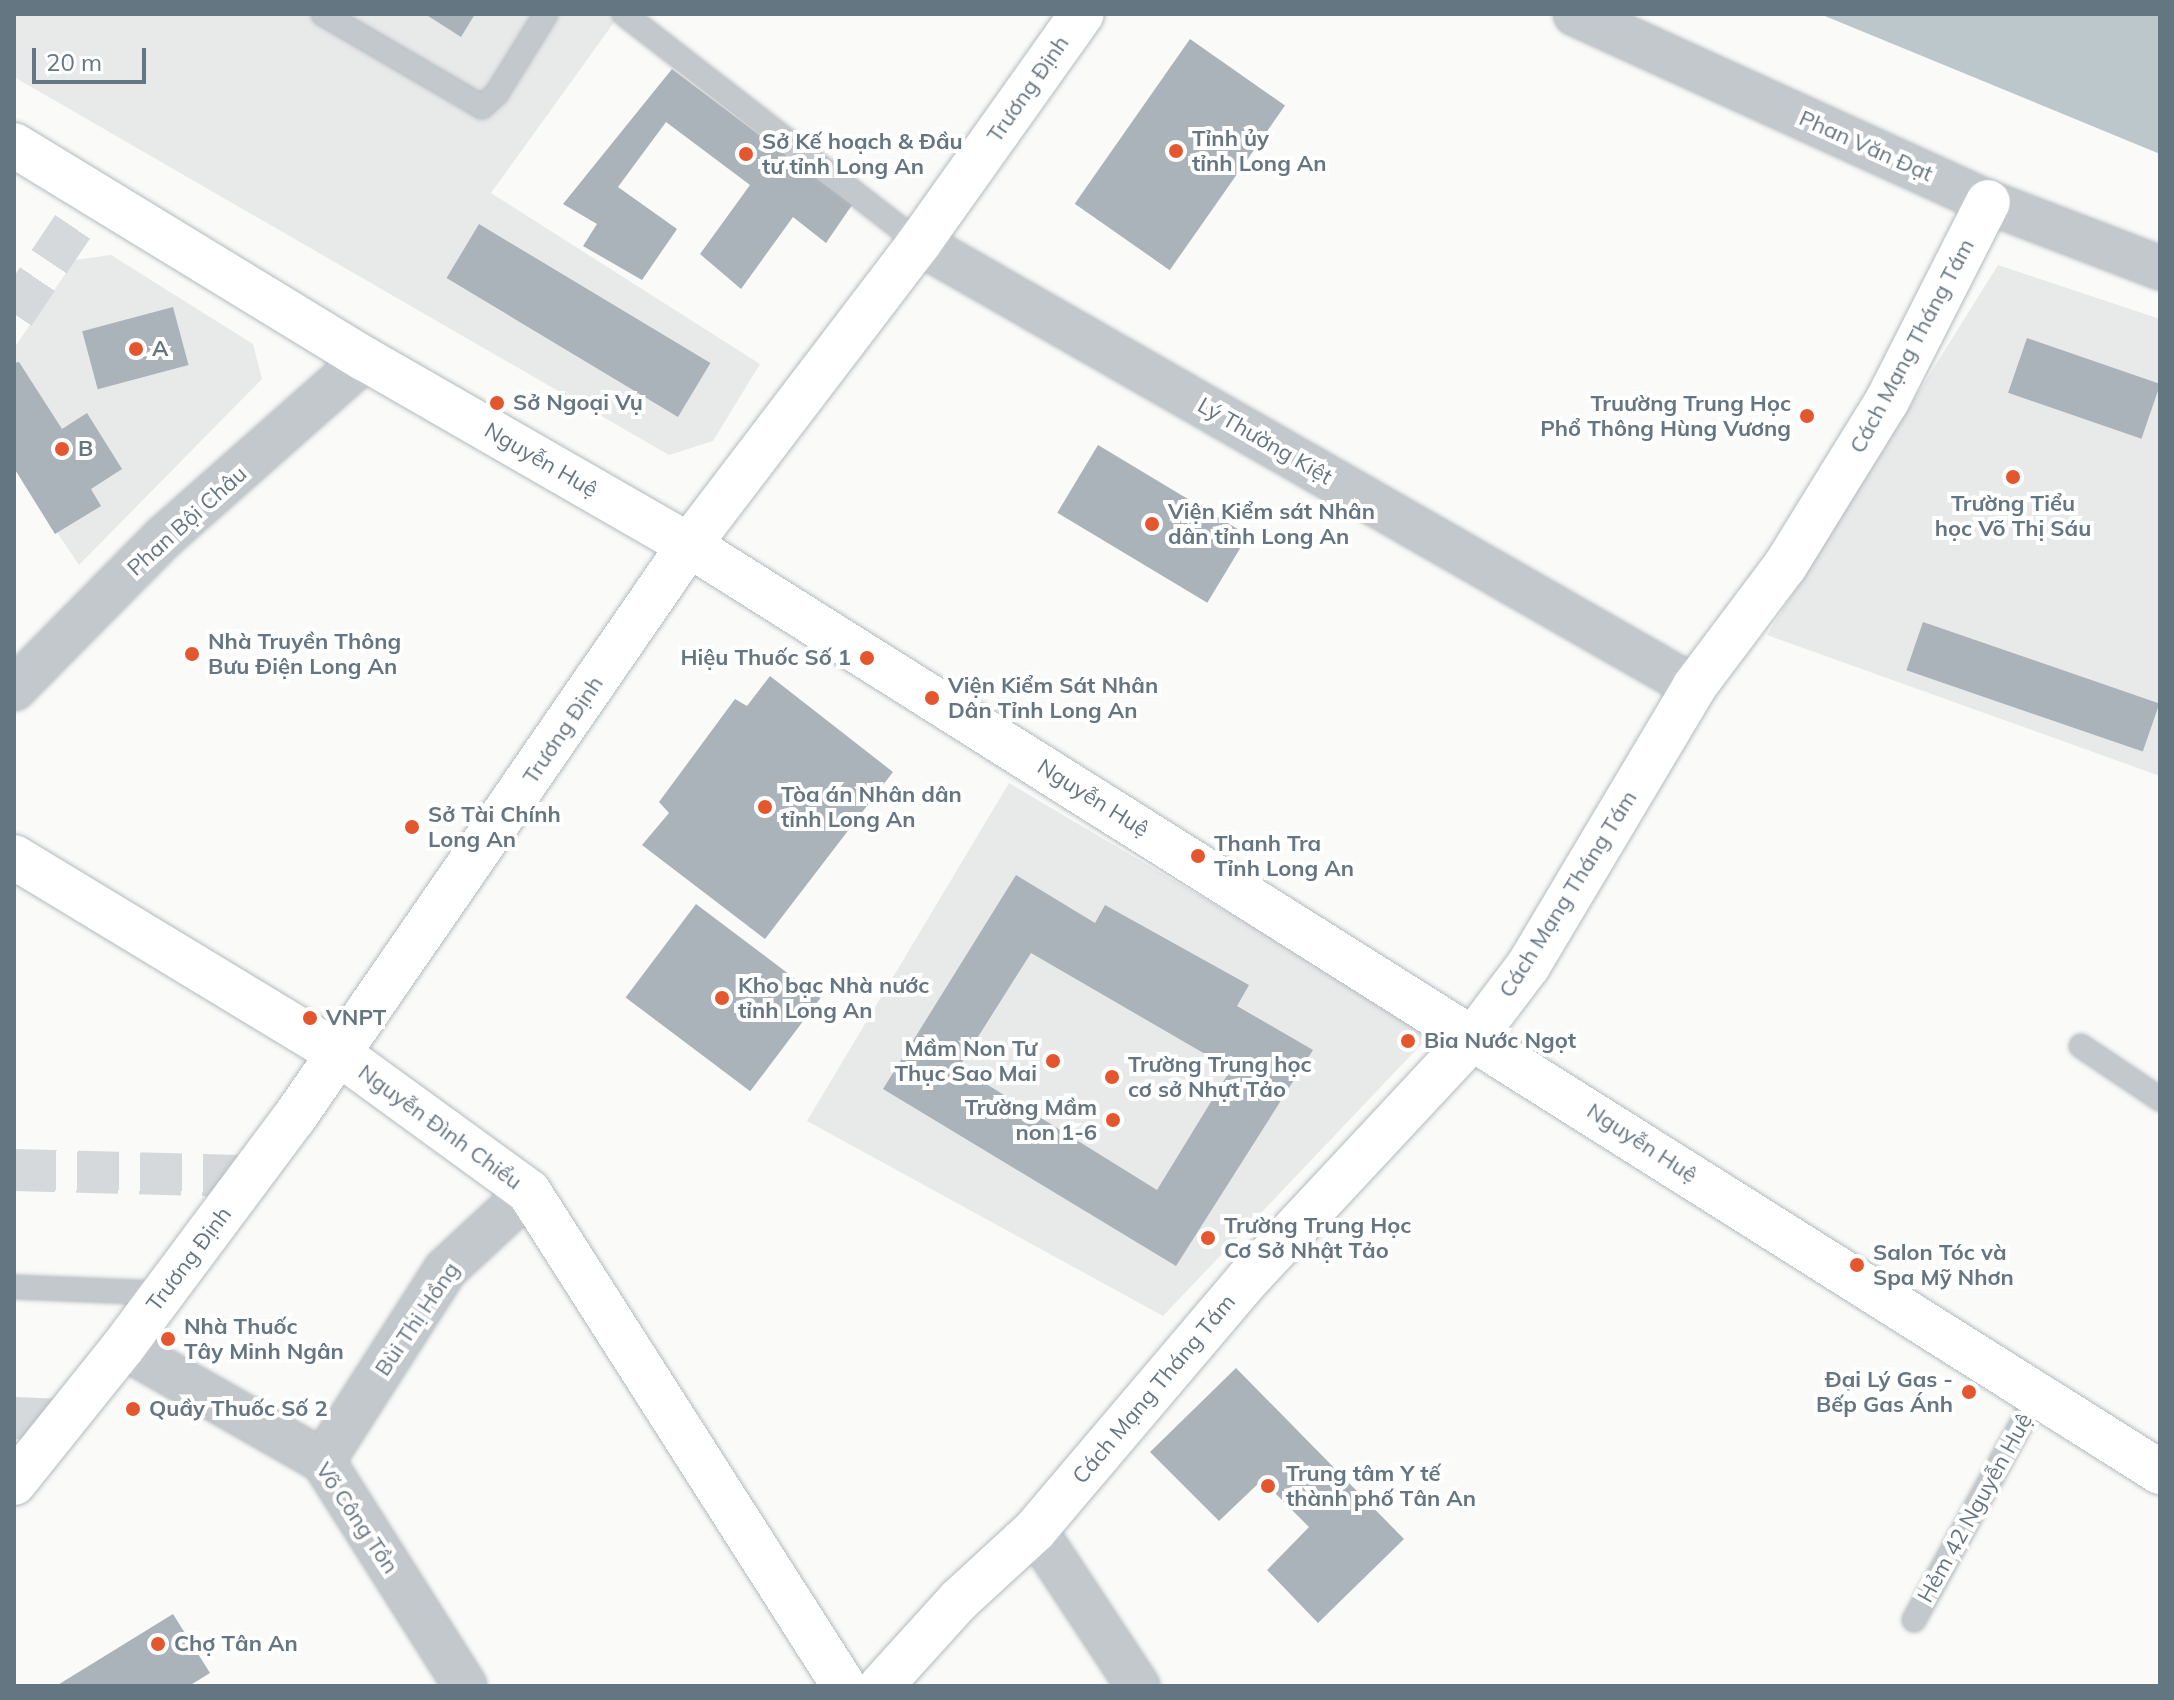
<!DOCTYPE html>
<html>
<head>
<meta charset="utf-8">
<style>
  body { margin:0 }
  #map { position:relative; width:2174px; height:1700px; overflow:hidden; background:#fafaf8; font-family:Mulish,sans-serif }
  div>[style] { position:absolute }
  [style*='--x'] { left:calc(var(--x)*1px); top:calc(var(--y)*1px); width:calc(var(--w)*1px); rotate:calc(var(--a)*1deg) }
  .built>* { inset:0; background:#e8e9e9 }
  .water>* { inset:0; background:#bbc7cb }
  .building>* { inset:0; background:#aab3b9; transform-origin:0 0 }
  .street-tunnel>* { height:42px; margin-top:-21px; transform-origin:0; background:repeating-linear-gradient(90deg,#d5d9db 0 42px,transparent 0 63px) }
  .roads { filter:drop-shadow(0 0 2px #b3babf) drop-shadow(0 0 2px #b3babf) }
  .lane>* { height:22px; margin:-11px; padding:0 11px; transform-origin:11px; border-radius:11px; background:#c3c8cc }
  .street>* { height:42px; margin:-21px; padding:0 21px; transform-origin:21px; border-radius:21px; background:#c3c8cc }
  .secondary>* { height:44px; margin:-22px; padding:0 22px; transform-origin:22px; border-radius:22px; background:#fff }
  .dots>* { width:22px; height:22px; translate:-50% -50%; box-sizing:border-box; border:4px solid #fff; border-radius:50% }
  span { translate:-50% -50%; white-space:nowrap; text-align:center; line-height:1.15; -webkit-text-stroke:8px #fff; paint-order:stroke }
  .street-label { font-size:22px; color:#657683 }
  .poi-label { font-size:22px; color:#657683; font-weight:700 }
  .left { translate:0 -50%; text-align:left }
  .right { translate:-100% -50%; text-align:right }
  .frame { position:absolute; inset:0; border:16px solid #657683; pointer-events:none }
  .scale { position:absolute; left:32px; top:48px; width:114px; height:36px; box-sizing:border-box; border:4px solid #657683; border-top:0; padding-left:10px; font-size:24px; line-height:28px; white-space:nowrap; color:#657683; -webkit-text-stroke:6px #fff; paint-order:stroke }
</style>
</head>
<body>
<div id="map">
  <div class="built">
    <div style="clip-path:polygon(14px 14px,620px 14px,491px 193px,760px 364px,713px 441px,669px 455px,14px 77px)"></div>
    <div style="clip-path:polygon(111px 255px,253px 344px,262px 379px,79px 565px,14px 468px,14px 348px,75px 260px)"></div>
    <div style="clip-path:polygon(1998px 265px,2160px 319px,2160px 776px,1767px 635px)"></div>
    <div style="clip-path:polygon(1009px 783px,1432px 1033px,1163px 1316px,807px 1121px)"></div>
  </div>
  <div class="water">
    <div style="clip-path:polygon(1820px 14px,2160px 14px,2160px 154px)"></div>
  </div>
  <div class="building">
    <div style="clip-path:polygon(425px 14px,475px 14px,461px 37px)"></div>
    <div style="left:1190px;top:39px;width:116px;height:201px;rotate:35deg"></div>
    <div style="clip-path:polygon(672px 69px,852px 205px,826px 243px,793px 217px,741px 289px,700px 254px,750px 185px,666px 122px,618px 187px,677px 229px,642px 280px,583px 246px,597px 224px,563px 204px)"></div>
    <div style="left:479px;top:224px;width:270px;height:63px;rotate:31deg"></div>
    <div style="left:173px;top:307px;width:60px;height:94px;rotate:75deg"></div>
    <div style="left:2027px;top:338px;width:141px;height:58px;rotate:19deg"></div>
    <div style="clip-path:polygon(19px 362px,62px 429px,87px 413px,122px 469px,91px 489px,101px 506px,55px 534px,14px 468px,14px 363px)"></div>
    <div style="left:1098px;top:445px;width:175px;height:79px;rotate:31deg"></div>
    <div style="left:1923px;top:622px;width:250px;height:51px;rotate:19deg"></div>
    <div style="clip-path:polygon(770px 676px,893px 772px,765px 939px,642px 845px,669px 813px,659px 802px,735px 699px,747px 706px)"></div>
    <div style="clip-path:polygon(evenodd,1016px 875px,1095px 923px,1105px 905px,1249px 985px,1237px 1006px,1313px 1050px,1176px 1266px,883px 1089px,1016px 875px,1031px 953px,1231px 1069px,1157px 1190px,959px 1067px,1031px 953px)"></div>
    <div style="left:696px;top:904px;width:156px;height:117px;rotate:37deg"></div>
    <div style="clip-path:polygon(1236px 1368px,1404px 1539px,1318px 1623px,1267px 1570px,1309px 1527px,1262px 1480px,1219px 1521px,1150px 1452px)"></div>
    <div style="clip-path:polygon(173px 1614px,210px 1673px,189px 1686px,56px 1686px)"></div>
  </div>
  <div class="street-tunnel">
    <div style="--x:14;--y:314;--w:147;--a:-56.1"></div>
    <div style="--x:14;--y:1170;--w:236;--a:1.5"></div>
    <div style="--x:14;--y:1418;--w:49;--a:2.3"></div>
  </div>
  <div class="roads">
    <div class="lane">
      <div style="--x:323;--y:14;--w:184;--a:30.3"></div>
      <div style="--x:482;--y:107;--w:21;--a:-43"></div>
      <div style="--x:497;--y:93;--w:93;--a:-58.2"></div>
      <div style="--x:624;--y:14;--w:373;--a:37.8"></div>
      <div style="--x:2081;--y:1046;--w:95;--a:33.9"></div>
      <div style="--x:14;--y:1287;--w:149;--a:2.3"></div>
      <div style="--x:1914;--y:1620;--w:256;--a:-61.3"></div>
    </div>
    <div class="street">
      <div style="--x:1575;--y:14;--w:454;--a:24.5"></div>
      <div style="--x:1988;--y:202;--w:184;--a:21"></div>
      <div style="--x:919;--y:243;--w:893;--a:29.81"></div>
      <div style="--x:14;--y:689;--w:214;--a:-45.4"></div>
      <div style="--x:164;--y:537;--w:268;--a:-41.5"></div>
      <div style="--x:123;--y:1347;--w:230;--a:29.7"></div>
      <div style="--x:323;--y:1461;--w:266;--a:57.7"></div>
      <div style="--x:323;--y:1461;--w:228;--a:-57.4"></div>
      <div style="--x:446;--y:1269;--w:113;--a:-42.9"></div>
      <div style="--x:1035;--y:1530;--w:187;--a:56.6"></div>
    </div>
    <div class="secondary">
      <div style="--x:14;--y:145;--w:411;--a:31.4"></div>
      <div style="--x:365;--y:359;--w:374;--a:29.9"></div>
      <div style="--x:689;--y:545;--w:1739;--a:32.22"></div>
      <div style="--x:14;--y:857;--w:379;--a:31.2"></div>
      <div style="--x:338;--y:1053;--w:236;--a:36"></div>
      <div style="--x:529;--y:1192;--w:586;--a:57.48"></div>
      <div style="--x:14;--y:1483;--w:174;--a:-51.3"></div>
      <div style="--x:123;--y:1347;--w:286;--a:-53.3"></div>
      <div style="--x:294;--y:1118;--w:696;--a:-55.42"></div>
      <div style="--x:689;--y:545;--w:380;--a:-52.7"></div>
      <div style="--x:919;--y:243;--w:281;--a:-54.6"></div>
      <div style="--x:881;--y:1686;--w:116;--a:-47.8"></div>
      <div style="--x:959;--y:1600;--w:103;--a:-42.6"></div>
      <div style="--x:1035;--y:1530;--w:331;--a:-49.7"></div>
      <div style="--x:1249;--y:1278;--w:331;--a:-47"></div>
      <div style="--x:1475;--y:1036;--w:88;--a:-52.9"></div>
      <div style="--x:1528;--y:966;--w:325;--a:-59.2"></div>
      <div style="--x:1694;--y:687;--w:151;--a:-53.1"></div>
      <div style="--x:1785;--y:566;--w:194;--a:-58.3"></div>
      <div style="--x:1887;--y:401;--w:223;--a:-63.1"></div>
    </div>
  </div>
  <div class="dots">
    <div style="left:1176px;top:151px;background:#e4572e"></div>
    <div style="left:746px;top:154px;background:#e4572e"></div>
    <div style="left:136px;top:349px;background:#e4572e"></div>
    <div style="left:497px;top:403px;background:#e4572e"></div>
    <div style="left:1807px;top:416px;background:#e4572e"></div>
    <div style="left:62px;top:449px;background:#e4572e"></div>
    <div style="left:2013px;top:477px;background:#e4572e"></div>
    <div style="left:1152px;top:524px;background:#e4572e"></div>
    <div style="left:192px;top:654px;background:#e4572e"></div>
    <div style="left:867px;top:658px;background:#e4572e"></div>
    <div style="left:932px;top:698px;background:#e4572e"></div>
    <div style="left:765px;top:807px;background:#e4572e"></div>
    <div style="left:412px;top:827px;background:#e4572e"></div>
    <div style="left:1198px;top:856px;background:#e4572e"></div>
    <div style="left:722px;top:998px;background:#e4572e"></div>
    <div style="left:310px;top:1018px;background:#e4572e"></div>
    <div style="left:1408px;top:1041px;background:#e4572e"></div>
    <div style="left:1053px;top:1061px;background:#e4572e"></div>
    <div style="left:1112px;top:1077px;background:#e4572e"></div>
    <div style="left:1113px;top:1120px;background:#e4572e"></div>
    <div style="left:1208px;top:1238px;background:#e4572e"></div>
    <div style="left:1857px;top:1265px;background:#e4572e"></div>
    <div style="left:168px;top:1339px;background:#e4572e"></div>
    <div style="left:1969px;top:1392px;background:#e4572e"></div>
    <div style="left:133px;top:1409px;background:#e4572e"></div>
    <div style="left:1268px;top:1486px;background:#e4572e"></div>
    <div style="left:158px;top:1644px;background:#e4572e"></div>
  </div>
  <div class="street-label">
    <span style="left:1028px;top:89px;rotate:-55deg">Trương Định</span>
    <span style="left:1866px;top:146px;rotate:24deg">Phan Văn Đạt</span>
    <span style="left:1912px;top:346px;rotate:-62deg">Cách Mạng Tháng Tám</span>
    <span style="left:1265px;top:441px;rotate:30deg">Lý Thường Kiệt</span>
    <span style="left:541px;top:460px;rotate:30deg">Nguyễn Huệ</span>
    <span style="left:187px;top:521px;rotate:-42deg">Phan Bội Châu</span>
    <span style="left:563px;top:730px;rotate:-56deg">Trương Định</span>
    <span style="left:1093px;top:798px;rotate:32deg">Nguyễn Huệ</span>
    <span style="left:1568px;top:894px;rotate:-58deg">Cách Mạng Tháng Tám</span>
    <span style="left:440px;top:1127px;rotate:36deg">Nguyễn Đình Chiểu</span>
    <span style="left:1642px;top:1143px;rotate:33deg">Nguyễn Huệ</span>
    <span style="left:189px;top:1259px;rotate:-53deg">Trương Định</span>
    <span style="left:417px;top:1319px;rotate:-56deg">Bùi Thị Hồng</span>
    <span style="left:1154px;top:1389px;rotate:-50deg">Cách Mạng Tháng Tám</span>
    <span style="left:1975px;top:1508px;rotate:-61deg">Hẻm 42 Nguyễn Huệ</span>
    <span style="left:357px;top:1518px;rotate:56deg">Võ Công Tồn</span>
  </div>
  <div class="poi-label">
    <span class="left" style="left:1192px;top:151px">Tỉnh ủy<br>tỉnh Long An</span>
    <span class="left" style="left:762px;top:154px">Sở Kế hoạch &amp; Đầu<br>tư tỉnh Long An</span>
    <span class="left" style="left:152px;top:349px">A</span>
    <span class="left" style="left:513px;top:403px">Sở Ngoại Vụ</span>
    <span class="right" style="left:1791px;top:416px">Truường Trung Học<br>Phổ Thông Hùng Vương</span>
    <span class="left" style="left:78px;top:449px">B</span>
    <span style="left:2013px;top:516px">Trường Tiểu<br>học Võ Thị Sáu</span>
    <span class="left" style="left:1168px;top:524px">Viện Kiểm sát Nhân<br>dân tỉnh Long An</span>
    <span class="left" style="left:208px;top:654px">Nhà Truyền Thông<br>Bưu Điện Long An</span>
    <span class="right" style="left:851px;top:658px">Hiệu Thuốc Số 1</span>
    <span class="left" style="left:948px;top:698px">Viện Kiểm Sát Nhân<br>Dân Tỉnh Long An</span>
    <span class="left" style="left:781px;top:807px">Tòa án Nhân dân<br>tỉnh Long An</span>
    <span class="left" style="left:428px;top:827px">Sở Tài Chính<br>Long An</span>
    <span class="left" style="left:1214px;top:856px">Thanh Tra<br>Tỉnh Long An</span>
    <span class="left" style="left:738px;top:998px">Kho bạc Nhà nước<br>tỉnh Long An</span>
    <span class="left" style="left:326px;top:1018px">VNPT</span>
    <span class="left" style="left:1424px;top:1041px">Bia Nước Ngọt</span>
    <span class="right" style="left:1037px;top:1061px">Mầm Non Tư<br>Thục Sao Mai</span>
    <span class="left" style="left:1128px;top:1077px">Trường Trung học<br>cơ sở Nhựt Tảo</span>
    <span class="right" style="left:1097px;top:1120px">Trường Mầm<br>non 1-6</span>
    <span class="left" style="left:1224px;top:1238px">Trường Trung Học<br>Cơ Sở Nhật Tảo</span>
    <span class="left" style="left:1873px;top:1265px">Salon Tóc và<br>Spa Mỹ Nhơn</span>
    <span class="left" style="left:184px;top:1339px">Nhà Thuốc<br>Tây Minh Ngân</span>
    <span class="right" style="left:1953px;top:1392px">Đại Lý Gas -<br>Bếp Gas Ánh</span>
    <span class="left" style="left:149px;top:1409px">Quầy Thuốc Số 2</span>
    <span class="left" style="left:1286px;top:1486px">Trung tâm Y tế<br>thành phố Tân An</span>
    <span class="left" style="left:174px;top:1644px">Chợ Tân An</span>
  </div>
  <div class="frame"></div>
  <div class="scale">20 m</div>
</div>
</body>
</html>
